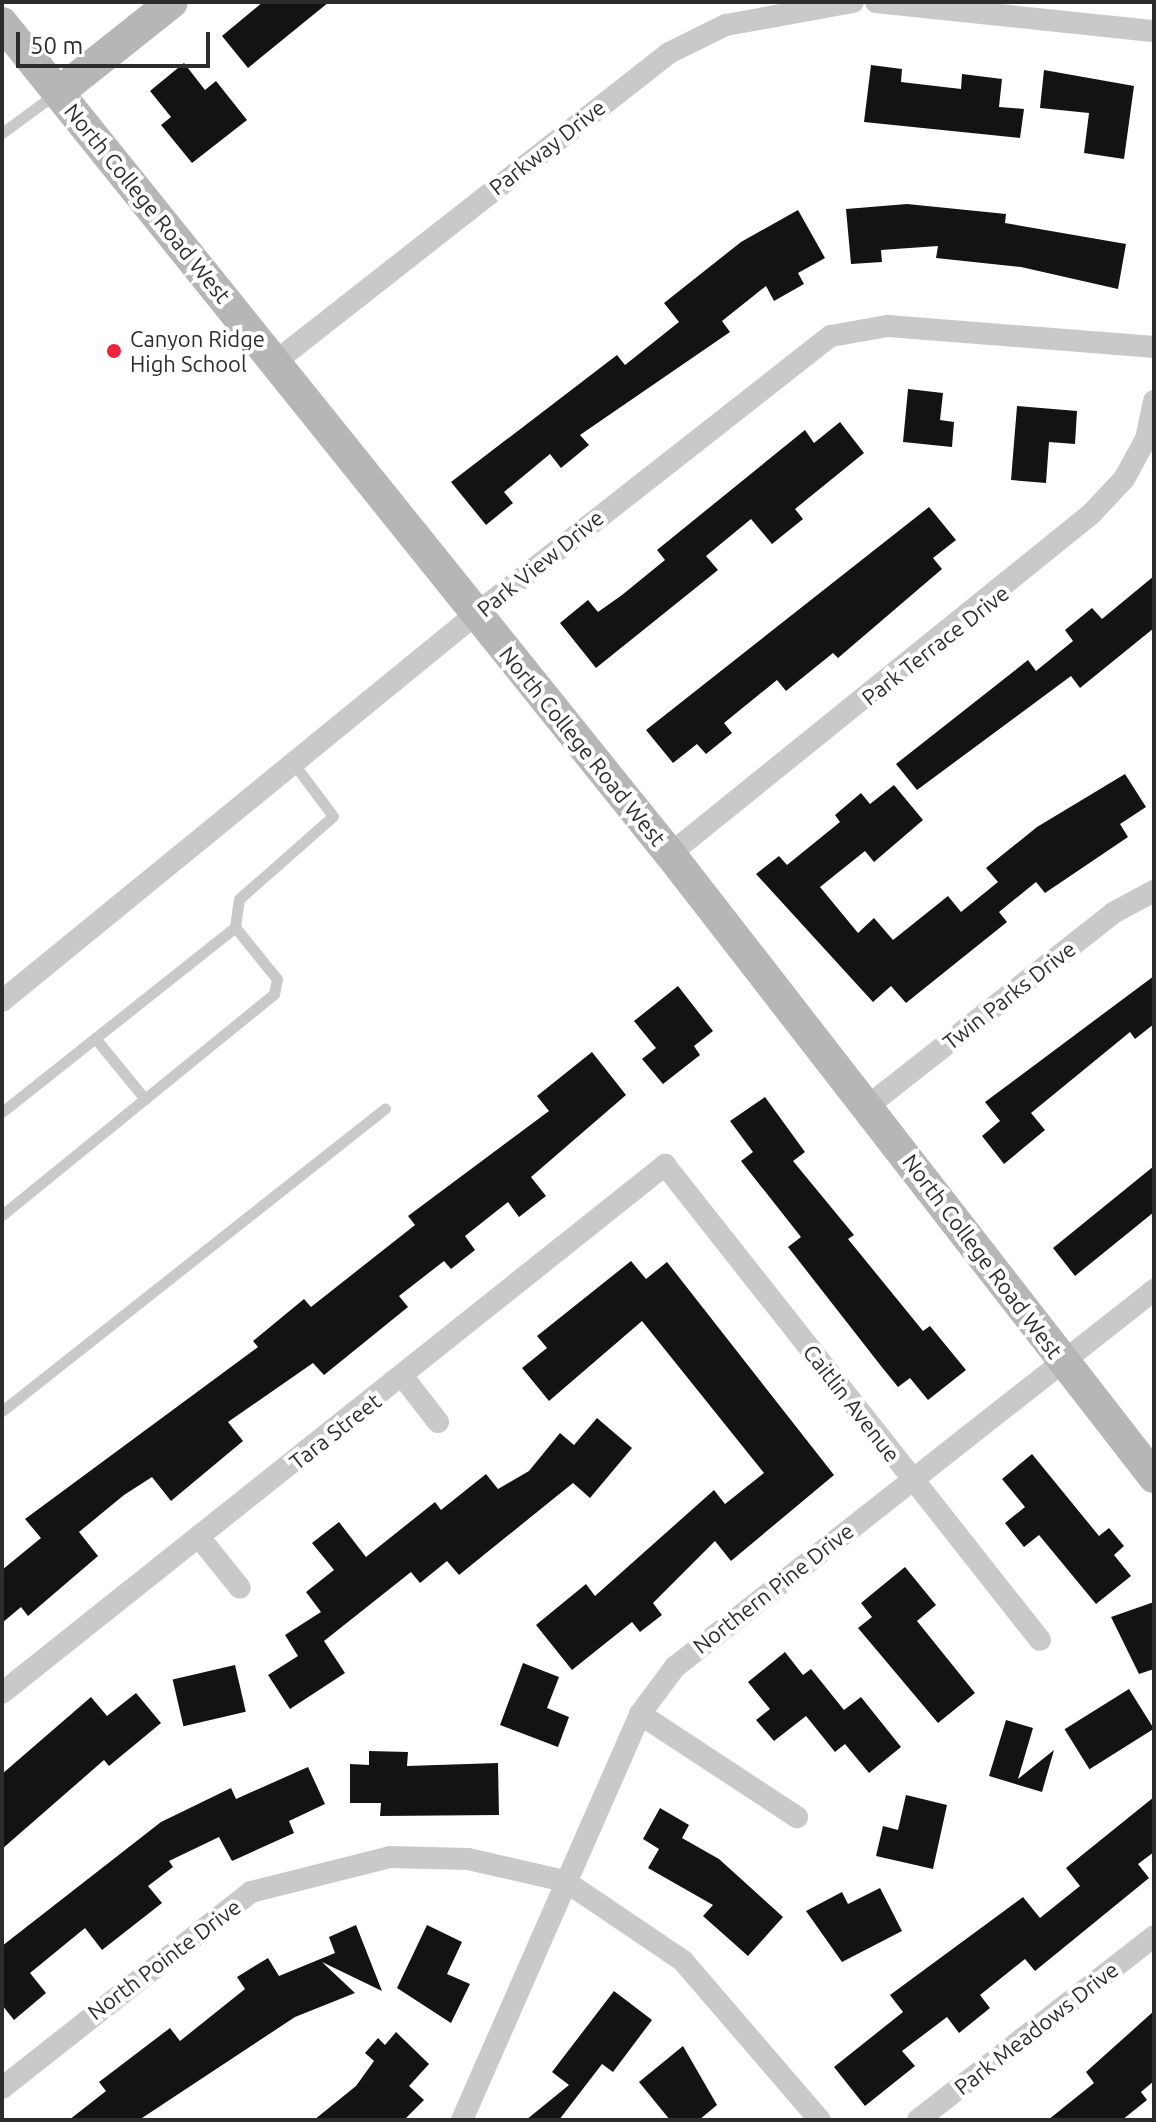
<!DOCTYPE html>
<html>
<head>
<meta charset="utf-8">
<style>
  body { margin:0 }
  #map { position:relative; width:1156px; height:2122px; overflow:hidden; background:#fff; font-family:Ubuntu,sans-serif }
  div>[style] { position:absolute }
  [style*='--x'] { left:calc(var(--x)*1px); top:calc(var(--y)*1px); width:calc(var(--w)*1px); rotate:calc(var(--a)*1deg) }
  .building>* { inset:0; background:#131313; transform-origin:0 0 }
  .lane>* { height:11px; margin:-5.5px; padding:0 5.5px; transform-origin:5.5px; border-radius:5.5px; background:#c9c9c9 }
  .street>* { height:22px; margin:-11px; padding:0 11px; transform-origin:11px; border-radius:11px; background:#c9c9c9 }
  .secondary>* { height:32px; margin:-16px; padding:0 16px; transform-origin:16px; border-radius:16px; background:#b6b6b6 }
  .dots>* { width:22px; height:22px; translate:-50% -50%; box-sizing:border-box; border:4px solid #fff; border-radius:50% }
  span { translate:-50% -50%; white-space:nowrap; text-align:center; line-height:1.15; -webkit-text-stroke:8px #fff; paint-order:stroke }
  .street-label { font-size:22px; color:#2c2c2c }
  .poi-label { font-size:22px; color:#2c2c2c }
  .left { translate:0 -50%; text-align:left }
  .frame { position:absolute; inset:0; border:4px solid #2c2c2c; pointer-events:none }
  .scale { position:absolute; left:16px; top:32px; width:194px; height:36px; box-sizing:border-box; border:4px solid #2c2c2c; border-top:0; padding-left:10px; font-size:24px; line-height:28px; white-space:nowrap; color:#2c2c2c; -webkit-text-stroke:6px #fff; paint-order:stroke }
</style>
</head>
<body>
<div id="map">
  <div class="building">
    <div style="clip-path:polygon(263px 2px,329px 2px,248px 68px,222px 36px)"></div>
    <div style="clip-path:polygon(184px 63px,205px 90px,216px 81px,247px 120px,192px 163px,161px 125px,171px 117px,150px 91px)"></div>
    <div style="clip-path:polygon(871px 65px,902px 69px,901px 82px,961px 89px,962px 74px,1002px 79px,999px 107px,1024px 109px,1020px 138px,864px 122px)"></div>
    <div style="clip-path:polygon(1044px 70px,1134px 86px,1124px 159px,1084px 153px,1089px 113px,1040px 108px)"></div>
    <div style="clip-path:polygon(907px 204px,1006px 214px,1005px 223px,1126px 244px,1118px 289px,1021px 267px,936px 258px,938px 246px,881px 250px,882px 262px,851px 264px,846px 209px)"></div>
    <div style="clip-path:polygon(798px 210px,825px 258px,798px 273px,804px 284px,774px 301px,766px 286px,722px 321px,730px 332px,580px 435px,589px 445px,561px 468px,550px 454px,504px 492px,513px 503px,486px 525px,451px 482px,617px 355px,625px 365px,679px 322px,664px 303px,741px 242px)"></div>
    <div style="clip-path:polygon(908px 389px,943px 393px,940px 420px,954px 422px,952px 447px,903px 442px)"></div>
    <div style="clip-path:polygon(1017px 406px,1077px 411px,1075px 444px,1049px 442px,1046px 483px,1011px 480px)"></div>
    <div style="clip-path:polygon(840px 422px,864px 453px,795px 509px,803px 519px,772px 544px,751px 519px,706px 556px,718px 570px,596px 668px,560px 623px,588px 600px,598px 612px,622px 595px,665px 560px,657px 550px,805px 430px,814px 443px)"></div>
    <div style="clip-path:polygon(929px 507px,956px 540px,933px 558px,942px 569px,838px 658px,833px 653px,786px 691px,777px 680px,724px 723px,732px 733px,706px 754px,697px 744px,673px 763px,646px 730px)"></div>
    <div style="clip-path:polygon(1154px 576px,1154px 628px,1080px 688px,1071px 676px,917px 790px,896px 764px,1028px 660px,1036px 671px,1073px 641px,1065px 630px,1092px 608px,1102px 619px)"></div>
    <div style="clip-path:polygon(1125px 774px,1146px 807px,1120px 824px,1128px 837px,1045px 893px,1036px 882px,999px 912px,1007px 922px,906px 1003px,891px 986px,873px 1002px,756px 874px,779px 856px,787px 865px,840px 822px,835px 815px,861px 793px,870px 804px,894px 785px,923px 820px,874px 862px,865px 851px,820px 887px,858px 933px,874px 918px,893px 940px,948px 896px,961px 912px,998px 882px,986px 868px,1037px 827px)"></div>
    <div style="clip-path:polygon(1154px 976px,1154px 1024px,1135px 1039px,1130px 1032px,1031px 1113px,1045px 1130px,1004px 1164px,982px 1136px,1000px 1121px,985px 1102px)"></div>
    <div style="clip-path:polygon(678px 986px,713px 1031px,694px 1046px,700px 1055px,663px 1084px,642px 1059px,656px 1048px,634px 1021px)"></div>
    <div style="clip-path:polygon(592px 1052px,626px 1095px,531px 1177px,546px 1196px,519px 1217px,508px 1202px,465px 1236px,475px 1250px,451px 1269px,444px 1261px,399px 1296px,408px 1307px,324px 1375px,313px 1363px,228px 1422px,243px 1441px,171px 1501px,152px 1477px,124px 1495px,79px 1532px,98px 1556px,28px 1616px,21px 1607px,2px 1623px,2px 1570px,41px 1538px,25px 1519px,258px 1347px,253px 1341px,304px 1299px,311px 1307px,415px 1225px,408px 1216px,549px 1111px,537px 1096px)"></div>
    <div style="clip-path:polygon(765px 1097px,805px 1152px,793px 1161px,854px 1235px,848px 1239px,923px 1331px,930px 1326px,966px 1370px,928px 1400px,910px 1378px,898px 1387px,881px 1366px,788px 1247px,801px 1237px,741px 1161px,753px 1152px,730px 1121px)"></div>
    <div style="clip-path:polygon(1154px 1166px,1154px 1212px,1075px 1276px,1053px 1248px)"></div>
    <div style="clip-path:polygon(631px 1261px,646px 1279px,667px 1262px,834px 1475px,731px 1561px,715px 1541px,653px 1603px,662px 1615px,640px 1632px,632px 1622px,572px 1670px,536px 1625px,586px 1584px,595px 1596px,714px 1490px,725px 1504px,764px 1473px,642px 1321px,549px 1401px,522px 1368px,547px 1348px,537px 1336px)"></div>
    <div style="clip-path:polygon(597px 1418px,632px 1448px,590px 1498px,573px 1483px,459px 1575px,447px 1561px,420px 1583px,411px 1572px,324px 1641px,345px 1673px,290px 1709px,268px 1675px,298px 1656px,285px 1635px,321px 1612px,306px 1592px,334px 1570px,312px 1543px,339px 1522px,366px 1557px,435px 1502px,441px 1510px,486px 1474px,498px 1489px,529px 1471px,560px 1433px,574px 1445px)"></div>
    <div style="clip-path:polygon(1032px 1454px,1099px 1536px,1109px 1528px,1124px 1546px,1114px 1555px,1131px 1576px,1096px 1604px,1039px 1535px,1024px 1547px,1005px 1523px,1025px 1507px,1002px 1479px)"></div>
    <div style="clip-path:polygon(905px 1567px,936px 1605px,917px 1621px,975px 1693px,938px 1723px,858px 1628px,872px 1617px,861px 1603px)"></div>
    <div style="clip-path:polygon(1154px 1602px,1154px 1669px,1139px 1674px,1111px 1617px)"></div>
    <div style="clip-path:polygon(785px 1652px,803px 1675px,811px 1669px,844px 1710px,861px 1697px,901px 1747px,869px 1773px,845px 1744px,835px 1752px,806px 1716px,774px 1741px,756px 1720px,770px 1709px,748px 1682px)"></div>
    <div style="clip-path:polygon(523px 1663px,559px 1677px,547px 1708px,569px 1717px,558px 1747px,500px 1725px)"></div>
    <div style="left:235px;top:1665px;width:48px;height:64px;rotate:77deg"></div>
    <div style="left:1129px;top:1689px;width:47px;height:76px;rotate:58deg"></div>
    <div style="clip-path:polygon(136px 1693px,161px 1723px,109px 1766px,104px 1760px,2px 1849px,2px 1774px,91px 1697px,107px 1716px)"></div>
    <div style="clip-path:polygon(1006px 1720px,1033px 1728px,1018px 1779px,1054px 1750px,1042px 1792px,989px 1776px)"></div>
    <div style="clip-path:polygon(369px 1751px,408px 1752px,407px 1766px,498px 1763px,499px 1815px,380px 1816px,381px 1803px,350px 1803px,350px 1764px,369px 1765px)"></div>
    <div style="clip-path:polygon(308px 1767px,325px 1804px,289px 1821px,294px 1833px,232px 1861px,219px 1837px,169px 1861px,173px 1867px,148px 1886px,162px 1903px,102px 1950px,85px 1928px,30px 1973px,46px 1993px,14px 2020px,2px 2005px,2px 1946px,161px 1822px,231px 1788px,236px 1799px)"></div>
    <div style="clip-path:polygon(906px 1795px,947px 1805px,933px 1869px,876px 1856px,883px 1826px,898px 1830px)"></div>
    <div style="clip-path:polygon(1154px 1797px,1154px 1852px,1138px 1864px,1149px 1878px,1035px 1971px,1025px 1959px,980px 1995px,990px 2008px,959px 2033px,947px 2017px,902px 2051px,915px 2066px,865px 2106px,834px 2067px,903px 2012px,890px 1995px,1023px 1897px,1040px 1918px,1080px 1886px,1066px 1868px)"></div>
    <div style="clip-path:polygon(660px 1808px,689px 1825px,682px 1838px,719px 1859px,783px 1917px,748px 1956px,703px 1916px,713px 1905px,648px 1868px,659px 1849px,643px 1839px)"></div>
    <div style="clip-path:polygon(880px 1888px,902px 1931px,842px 1962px,806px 1911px,842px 1892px,848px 1904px)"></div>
    <div style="clip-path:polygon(356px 1925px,382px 1991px,322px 1962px,355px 1993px,295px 2017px,139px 2120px,69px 2120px,106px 2091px,99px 2082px,170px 2028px,180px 2041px,245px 1989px,237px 1977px,268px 1958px,279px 1976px,335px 1953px,329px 1937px)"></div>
    <div style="clip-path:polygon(427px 1925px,462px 1942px,447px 1974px,470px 1984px,451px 2023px,397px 1988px)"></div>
    <div style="clip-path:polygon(614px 1991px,652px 2020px,613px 2072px,602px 2064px,559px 2120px,526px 2120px,569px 2085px,552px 2072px)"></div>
    <div style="clip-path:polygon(1154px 2011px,1154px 2081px,1141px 2092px,1147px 2100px,1122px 2120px,1048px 2120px,1094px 2083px,1086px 2072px)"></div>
    <div style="clip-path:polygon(396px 2032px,429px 2064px,409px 2086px,424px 2100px,404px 2120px,314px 2120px,356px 2086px,374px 2061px,365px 2053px,378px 2038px,385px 2045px)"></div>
    <div style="clip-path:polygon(683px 2046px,717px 2105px,699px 2120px,670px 2120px,639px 2082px)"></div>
  </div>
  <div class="lane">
    <div style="--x:2;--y:133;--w:66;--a:-36.3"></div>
    <div style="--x:235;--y:927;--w:28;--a:-82"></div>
    <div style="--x:239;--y:899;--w:125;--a:-41.4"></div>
    <div style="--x:333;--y:816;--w:66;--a:-127"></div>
    <div style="--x:95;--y:1038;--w:79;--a:50.7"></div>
    <div style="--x:2;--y:1112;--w:298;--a:-38.4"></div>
    <div style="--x:235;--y:927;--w:67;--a:51.1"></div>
    <div style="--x:277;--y:979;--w:15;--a:101"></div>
    <div style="--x:274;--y:994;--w:350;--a:140.9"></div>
    <div style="--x:2;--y:1411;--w:488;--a:-38.3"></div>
  </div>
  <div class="street">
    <div style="--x:876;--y:2;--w:280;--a:6"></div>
    <div style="--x:275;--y:362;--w:501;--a:-38.11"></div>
    <div style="--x:669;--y:53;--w:64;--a:-26.2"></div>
    <div style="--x:726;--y:25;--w:129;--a:-10.3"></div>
    <div style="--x:670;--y:854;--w:541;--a:-38.92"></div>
    <div style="--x:1091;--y:514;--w:48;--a:-46.7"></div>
    <div style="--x:1124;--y:479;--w:46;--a:-61.2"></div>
    <div style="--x:1146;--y:439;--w:39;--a:-78"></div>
    <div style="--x:2;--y:1001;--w:612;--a:-39.23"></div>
    <div style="--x:476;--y:614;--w:451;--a:-38.1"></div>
    <div style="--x:831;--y:336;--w:58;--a:-10"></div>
    <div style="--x:888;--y:326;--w:267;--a:4.5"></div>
    <div style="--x:868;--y:1106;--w:312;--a:-38.2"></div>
    <div style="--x:1113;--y:913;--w:47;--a:-28.2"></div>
    <div style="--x:403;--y:1377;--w:57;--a:52.1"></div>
    <div style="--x:199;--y:1537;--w:65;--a:51.2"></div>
    <div style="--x:2;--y:1693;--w:848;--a:-38.53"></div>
    <div style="--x:665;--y:1165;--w:605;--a:51.71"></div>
    <div style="--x:640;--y:1714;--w:188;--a:33.3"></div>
    <div style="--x:2;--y:2088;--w:317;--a:-38.2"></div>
    <div style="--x:251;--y:1892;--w:143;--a:-14.1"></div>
    <div style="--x:390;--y:1857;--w:78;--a:1.5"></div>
    <div style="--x:468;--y:1859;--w:99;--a:12.8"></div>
    <div style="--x:565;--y:1881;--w:143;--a:34.1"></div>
    <div style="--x:683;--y:1961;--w:210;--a:49.3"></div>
    <div style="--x:462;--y:2120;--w:443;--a:-66.3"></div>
    <div style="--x:640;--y:1714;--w:59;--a:-53.3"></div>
    <div style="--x:675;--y:1667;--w:610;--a:-38.2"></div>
    <div style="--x:918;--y:2120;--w:299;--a:-37.9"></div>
  </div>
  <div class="secondary">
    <div style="--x:2;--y:23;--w:1066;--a:51.21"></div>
    <div style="--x:670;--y:854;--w:789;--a:52.16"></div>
    <div style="--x:59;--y:92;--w:144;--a:-38.5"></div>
  </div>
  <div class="dots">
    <div style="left:114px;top:351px;background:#ef233c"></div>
  </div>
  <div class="street-label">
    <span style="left:547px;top:147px;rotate:-38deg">Parkway Drive</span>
    <span style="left:148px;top:203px;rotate:51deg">North College Road West</span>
    <span style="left:540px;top:563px;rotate:-39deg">Park View Drive</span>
    <span style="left:935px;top:645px;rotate:-38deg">Park Terrace Drive</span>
    <span style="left:583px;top:746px;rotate:51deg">North College Road West</span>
    <span style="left:1009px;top:995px;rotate:-38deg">Twin Parks Drive</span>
    <span style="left:983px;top:1256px;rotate:53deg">North College Road West</span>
    <span style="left:852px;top:1403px;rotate:52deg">Caitlin Avenue</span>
    <span style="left:335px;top:1431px;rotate:-38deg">Tara Street</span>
    <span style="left:773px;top:1588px;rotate:-38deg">Northern Pine Drive</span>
    <span style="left:164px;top:1959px;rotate:-37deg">North Pointe Drive</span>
    <span style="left:1036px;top:2028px;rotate:-38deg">Park Meadows Drive</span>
  </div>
  <div class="poi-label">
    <span class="left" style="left:130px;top:351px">Canyon Ridge<br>High School</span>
  </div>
  <div class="frame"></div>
  <div class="scale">50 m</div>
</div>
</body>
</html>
